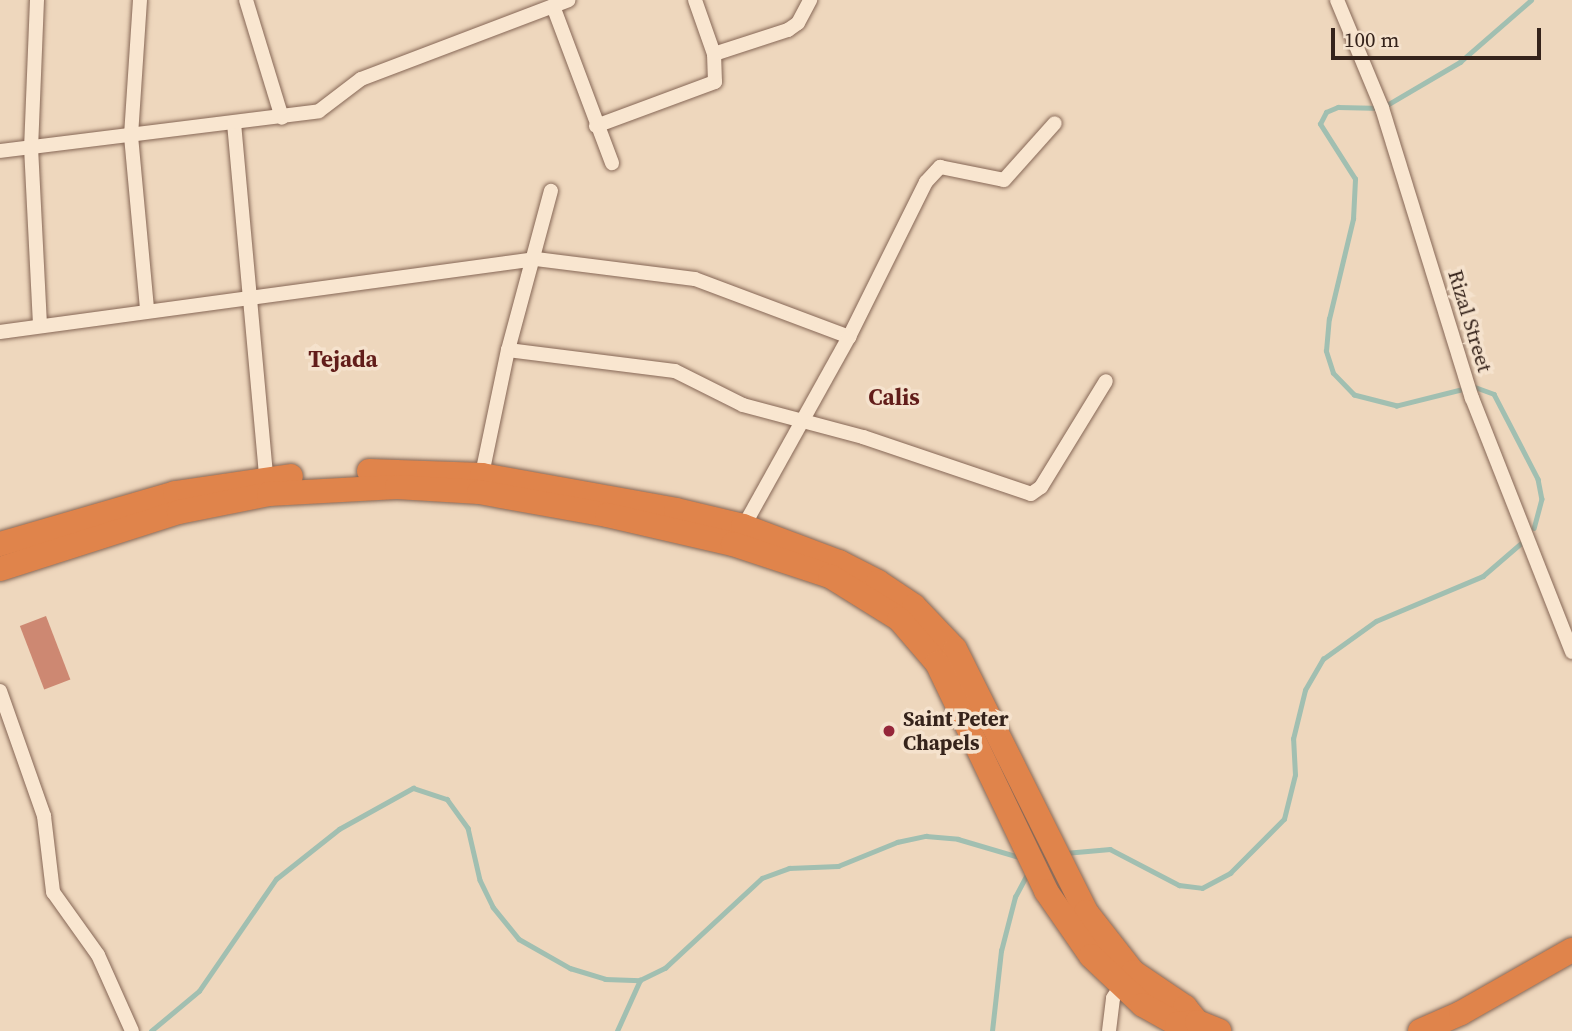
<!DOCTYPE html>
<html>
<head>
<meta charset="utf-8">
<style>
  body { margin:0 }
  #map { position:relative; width:1572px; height:1031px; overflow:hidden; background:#eed7bd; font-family:"Source Serif 4",serif }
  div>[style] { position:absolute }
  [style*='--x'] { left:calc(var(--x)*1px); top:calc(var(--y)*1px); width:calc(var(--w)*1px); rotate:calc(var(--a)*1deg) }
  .stream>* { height:4.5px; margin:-2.25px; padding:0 2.25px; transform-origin:2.25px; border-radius:2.25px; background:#a1bfb1 }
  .building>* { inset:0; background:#cd8872; transform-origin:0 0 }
  .roads { filter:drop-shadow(0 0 2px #866756) drop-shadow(0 0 2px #866756) }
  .street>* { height:14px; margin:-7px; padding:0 7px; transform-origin:7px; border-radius:7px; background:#f9e6d0 }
  .highway>* { height:24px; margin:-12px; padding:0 12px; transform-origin:12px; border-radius:12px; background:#e0844b }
  .dots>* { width:19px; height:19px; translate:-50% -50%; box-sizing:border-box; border:4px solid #f5e2cd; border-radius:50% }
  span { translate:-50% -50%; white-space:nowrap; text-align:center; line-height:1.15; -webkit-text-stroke:7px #f5e2cd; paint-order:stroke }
  .street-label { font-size:21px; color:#35231b }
  .poi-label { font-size:21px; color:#35231b; font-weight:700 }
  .left { translate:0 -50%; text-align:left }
  .neighbourhood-label { font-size:23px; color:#621d1a; font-weight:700 }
  .scale { position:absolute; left:1331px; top:28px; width:210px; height:32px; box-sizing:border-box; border:4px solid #35231b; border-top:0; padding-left:9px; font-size:21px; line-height:24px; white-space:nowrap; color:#35231b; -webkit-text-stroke:5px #f5e2cd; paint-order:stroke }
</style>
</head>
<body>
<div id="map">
  <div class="stream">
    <div style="--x:1475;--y:387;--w:20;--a:20"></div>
    <div style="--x:1494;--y:394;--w:96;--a:62.6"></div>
    <div style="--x:1538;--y:479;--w:20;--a:79"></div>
    <div style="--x:1542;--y:499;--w:30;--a:105"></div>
    <div style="--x:1461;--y:390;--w:66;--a:166"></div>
    <div style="--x:1397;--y:406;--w:44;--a:-165.7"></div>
    <div style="--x:1354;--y:395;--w:30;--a:-134"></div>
    <div style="--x:1333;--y:373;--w:23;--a:-108"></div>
    <div style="--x:1326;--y:351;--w:32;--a:-85"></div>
    <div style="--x:1329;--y:319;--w:103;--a:-76.5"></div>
    <div style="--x:1353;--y:219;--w:40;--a:-87.1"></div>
    <div style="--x:1355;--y:179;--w:65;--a:-122.5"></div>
    <div style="--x:1320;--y:124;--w:13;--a:-63"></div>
    <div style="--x:1326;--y:112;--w:13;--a:-23"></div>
    <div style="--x:1338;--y:107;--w:44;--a:1.3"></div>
    <div style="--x:1382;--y:108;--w:91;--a:-30.5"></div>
    <div style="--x:1460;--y:62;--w:94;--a:-41.1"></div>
    <div style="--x:1065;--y:853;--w:45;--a:-5.1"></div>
    <div style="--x:1110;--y:849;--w:78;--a:27.6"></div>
    <div style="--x:1179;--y:885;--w:23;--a:7"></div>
    <div style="--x:1202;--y:888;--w:32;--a:-28"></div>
    <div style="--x:1230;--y:873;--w:76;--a:-45"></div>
    <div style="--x:1284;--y:819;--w:45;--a:-76"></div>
    <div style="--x:1295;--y:775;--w:36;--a:-93"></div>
    <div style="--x:1293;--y:739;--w:50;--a:-76.2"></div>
    <div style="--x:1305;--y:690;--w:36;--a:-60"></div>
    <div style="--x:1323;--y:659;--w:65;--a:-35.6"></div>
    <div style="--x:1376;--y:621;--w:116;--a:-22.8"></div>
    <div style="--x:1483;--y:576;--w:49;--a:-40.9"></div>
    <div style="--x:151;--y:1031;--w:62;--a:-39.8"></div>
    <div style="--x:199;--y:991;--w:136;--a:-55.5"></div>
    <div style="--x:276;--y:879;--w:80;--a:-38.4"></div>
    <div style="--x:339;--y:829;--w:85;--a:-29"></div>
    <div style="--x:413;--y:788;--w:36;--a:18"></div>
    <div style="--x:447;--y:799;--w:36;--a:54"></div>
    <div style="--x:468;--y:828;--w:53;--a:77"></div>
    <div style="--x:480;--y:880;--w:30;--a:64"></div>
    <div style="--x:493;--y:907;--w:41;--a:50.9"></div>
    <div style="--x:519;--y:939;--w:59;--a:29.6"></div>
    <div style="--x:570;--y:968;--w:37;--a:17"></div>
    <div style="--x:605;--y:979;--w:35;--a:2"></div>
    <div style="--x:640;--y:980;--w:28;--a:-26"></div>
    <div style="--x:665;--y:968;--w:132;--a:-42.9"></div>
    <div style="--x:762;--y:878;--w:29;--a:-20"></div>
    <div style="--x:789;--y:868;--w:49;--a:-2.3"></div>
    <div style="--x:838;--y:866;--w:64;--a:-22.1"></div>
    <div style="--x:897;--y:842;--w:30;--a:-12"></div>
    <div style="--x:926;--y:836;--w:32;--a:5"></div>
    <div style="--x:958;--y:839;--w:67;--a:16.5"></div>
    <div style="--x:617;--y:1031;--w:56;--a:-65.7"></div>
    <div style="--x:992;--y:1031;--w:81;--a:-83.6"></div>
    <div style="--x:1001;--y:951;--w:56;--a:-75.5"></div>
    <div style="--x:1015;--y:897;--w:26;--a:-62"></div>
  </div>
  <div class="building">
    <div style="left:46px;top:616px;width:68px;height:28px;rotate:69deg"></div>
  </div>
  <div class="roads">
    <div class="street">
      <div style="--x:37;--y:0;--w:147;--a:92.3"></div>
      <div style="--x:31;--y:147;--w:179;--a:87.1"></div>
      <div style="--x:140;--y:0;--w:136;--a:93.8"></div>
      <div style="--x:131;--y:136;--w:175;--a:84.7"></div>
      <div style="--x:246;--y:0;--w:123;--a:73"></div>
      <div style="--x:1337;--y:0;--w:117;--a:67.4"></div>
      <div style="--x:1382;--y:108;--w:304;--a:72.8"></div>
      <div style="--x:1472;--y:398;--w:273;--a:68.5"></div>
      <div style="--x:553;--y:6;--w:168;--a:69.4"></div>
      <div style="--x:714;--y:54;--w:78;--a:-18"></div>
      <div style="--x:788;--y:30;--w:12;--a:-35"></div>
      <div style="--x:798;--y:23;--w:26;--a:-62"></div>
      <div style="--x:234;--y:123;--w:363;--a:84.8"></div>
      <div style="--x:596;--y:126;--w:127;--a:-20.3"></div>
      <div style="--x:715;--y:82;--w:28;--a:-92"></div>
      <div style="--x:714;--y:54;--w:57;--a:-109.4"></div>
      <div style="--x:0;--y:151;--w:321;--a:-7.1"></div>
      <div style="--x:319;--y:111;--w:53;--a:-37.3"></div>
      <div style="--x:361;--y:79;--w:222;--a:-20.8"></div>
      <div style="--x:0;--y:332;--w:541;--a:-7.76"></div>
      <div style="--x:536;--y:259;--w:160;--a:7.2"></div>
      <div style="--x:695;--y:279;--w:165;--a:20.6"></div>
      <div style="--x:508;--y:350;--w:168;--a:7.2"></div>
      <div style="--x:675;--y:371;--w:76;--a:26.6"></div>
      <div style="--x:743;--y:405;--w:124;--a:14.9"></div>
      <div style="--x:863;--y:437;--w:177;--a:18.7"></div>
      <div style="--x:1031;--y:494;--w:12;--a:-35"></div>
      <div style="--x:1041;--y:487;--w:124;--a:-58.5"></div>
      <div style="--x:481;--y:479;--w:132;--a:-78.2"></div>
      <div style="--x:508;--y:350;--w:165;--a:-74.9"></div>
      <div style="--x:741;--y:531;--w:222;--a:-60.9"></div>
      <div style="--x:849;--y:337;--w:173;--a:-63.6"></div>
      <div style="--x:926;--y:182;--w:21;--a:-47"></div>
      <div style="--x:940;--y:167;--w:65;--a:11.5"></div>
      <div style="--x:1004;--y:180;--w:76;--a:-48.2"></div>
      <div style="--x:0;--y:691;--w:133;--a:70.6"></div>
      <div style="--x:44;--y:816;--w:77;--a:83.2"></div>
      <div style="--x:53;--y:892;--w:77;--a:54.5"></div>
      <div style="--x:98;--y:955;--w:83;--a:65.9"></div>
      <div style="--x:1109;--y:1031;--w:33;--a:-83"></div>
      <div style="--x:1113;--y:998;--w:20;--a:-57"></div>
    </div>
    <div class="highway">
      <div style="--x:369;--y:471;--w:113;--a:2"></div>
      <div style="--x:482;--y:475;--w:197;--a:10.2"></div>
      <div style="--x:676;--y:510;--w:69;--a:13.4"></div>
      <div style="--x:743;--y:526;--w:103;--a:20.6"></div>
      <div style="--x:839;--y:562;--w:44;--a:27.1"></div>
      <div style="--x:878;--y:582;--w:43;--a:33.7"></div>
      <div style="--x:914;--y:606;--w:59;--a:46.4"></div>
      <div style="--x:955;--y:649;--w:294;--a:63.5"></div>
      <div style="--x:1086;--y:912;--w:76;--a:51.9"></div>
      <div style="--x:1133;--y:972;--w:63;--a:33.9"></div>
      <div style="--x:1185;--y:1007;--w:19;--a:51"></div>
      <div style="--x:0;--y:544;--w:182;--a:-16.2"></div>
      <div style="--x:175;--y:493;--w:117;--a:-8.3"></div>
      <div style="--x:0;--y:569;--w:188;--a:-17.7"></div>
      <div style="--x:179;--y:512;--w:92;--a:-11.3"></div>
      <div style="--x:269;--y:494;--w:128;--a:-3.1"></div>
      <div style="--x:397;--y:487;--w:82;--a:3.5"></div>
      <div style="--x:479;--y:492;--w:130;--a:10.2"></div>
      <div style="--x:607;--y:515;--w:129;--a:13"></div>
      <div style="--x:733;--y:544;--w:102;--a:18.3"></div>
      <div style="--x:830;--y:576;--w:81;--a:31.9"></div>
      <div style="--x:899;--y:619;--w:58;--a:49.2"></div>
      <div style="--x:937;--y:663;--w:253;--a:64.4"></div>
      <div style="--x:1046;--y:891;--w:79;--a:55.3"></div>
      <div style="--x:1091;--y:956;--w:71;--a:43.3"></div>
      <div style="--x:1143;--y:1005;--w:39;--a:29"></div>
      <div style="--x:1177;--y:1024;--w:20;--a:-6"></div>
      <div style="--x:1197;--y:1022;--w:24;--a:22"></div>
      <div style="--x:1420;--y:1031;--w:45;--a:-23.7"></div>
      <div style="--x:1461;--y:1013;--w:128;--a:-29.6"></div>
    </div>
  </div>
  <div class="dots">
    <div style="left:889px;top:731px;background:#95263a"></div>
  </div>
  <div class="street-label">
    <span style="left:1470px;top:321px;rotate:73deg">Rizal Street</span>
  </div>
  <div class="poi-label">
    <span class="left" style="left:903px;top:731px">Saint Peter<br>Chapels</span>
  </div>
  <div class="neighbourhood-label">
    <span style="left:343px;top:359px">Tejada</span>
    <span style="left:894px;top:397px">Calis</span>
  </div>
  <div class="scale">100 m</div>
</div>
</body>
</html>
